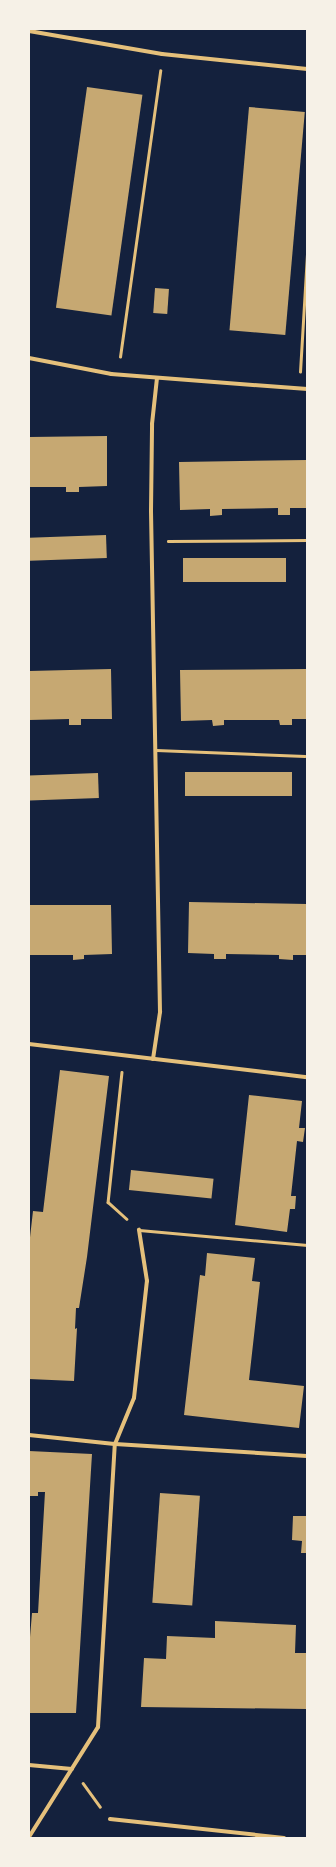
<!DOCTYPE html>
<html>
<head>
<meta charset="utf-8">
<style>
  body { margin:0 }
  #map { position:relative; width:336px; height:1867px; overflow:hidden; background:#14213d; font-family:"Titillium Web",sans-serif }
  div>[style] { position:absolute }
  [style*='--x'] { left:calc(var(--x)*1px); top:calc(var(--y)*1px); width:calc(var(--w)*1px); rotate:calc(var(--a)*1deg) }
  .building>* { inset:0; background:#c6a872; transform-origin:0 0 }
  .path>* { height:2.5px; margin:-1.25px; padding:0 1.25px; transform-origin:1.25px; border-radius:1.25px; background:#e5c07b }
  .service>* { height:3px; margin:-1.5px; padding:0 1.5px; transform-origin:1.5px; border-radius:1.5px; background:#e5c07b }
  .minor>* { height:4px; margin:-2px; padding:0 2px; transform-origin:2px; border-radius:2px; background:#e5c07b }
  span { translate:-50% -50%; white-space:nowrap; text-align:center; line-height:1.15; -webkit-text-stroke:3px #f6f1e7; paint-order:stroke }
  .frame { position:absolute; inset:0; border:30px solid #f6f1e7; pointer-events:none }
</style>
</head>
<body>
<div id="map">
  <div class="building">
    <div style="left:87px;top:87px;width:56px;height:223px;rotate:8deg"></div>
    <div style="left:249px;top:107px;width:56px;height:224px;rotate:5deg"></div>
    <div style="left:155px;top:288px;width:14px;height:25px;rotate:4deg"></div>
    <div style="clip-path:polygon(107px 436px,107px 486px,79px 487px,79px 492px,66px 492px,66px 487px,29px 487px,29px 437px)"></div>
    <div style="clip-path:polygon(307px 460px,307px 508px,290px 508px,290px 515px,278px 515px,278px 508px,222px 509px,222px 515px,210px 516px,210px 509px,180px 510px,179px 462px)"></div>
    <div style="left:106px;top:535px;width:23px;height:77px;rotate:88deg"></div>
    <div style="left:286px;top:558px;width:24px;height:103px;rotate:90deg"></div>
    <div style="clip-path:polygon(111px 669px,112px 719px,81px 719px,81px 725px,69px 725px,69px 719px,29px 720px,29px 671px)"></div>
    <div style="clip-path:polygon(307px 669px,307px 719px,292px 719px,292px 725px,280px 725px,279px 720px,224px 720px,224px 725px,213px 726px,212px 720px,181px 721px,180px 670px)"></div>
    <div style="left:185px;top:772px;width:107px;height:24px"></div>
    <div style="left:98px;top:773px;width:25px;height:69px;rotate:88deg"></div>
    <div style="clip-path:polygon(189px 902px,307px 904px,307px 955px,293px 955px,293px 960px,279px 959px,279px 955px,226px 954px,226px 959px,214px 959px,214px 954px,188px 953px)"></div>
    <div style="clip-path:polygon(29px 905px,111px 905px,112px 954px,84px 955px,84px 959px,73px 960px,73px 955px,29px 955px)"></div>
    <div style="clip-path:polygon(60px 1070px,109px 1076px,87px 1257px,79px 1308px,76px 1308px,75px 1329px,77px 1328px,74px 1381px,29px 1379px,29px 1246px,33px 1211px,43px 1212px)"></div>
    <div style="clip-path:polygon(249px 1095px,302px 1101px,299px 1128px,305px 1128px,303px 1142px,297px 1141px,291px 1196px,296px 1196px,295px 1209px,290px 1209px,287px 1232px,235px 1225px)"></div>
    <div style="left:131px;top:1170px;width:83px;height:20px;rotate:6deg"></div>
    <div style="clip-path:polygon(207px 1253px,255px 1258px,252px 1281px,260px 1282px,249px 1380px,304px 1386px,299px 1428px,184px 1415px,200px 1275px,205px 1276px)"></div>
    <div style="clip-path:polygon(29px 1451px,92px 1454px,76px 1713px,29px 1713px,29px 1649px,32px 1613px,38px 1613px,45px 1492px,38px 1492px,38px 1496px,29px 1496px)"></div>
    <div style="left:160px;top:1493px;width:40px;height:110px;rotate:4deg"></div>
    <div style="clip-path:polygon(293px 1516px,307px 1516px,307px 1553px,301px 1553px,302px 1541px,292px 1540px)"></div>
    <div style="clip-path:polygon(215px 1621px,296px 1625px,295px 1653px,307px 1653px,307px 1709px,141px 1707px,144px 1658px,166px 1659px,167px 1636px,215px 1638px)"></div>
  </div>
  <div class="path">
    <div style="--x:120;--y:357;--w:289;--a:-82"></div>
    <div style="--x:300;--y:372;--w:119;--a:-86.6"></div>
    <div style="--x:168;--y:541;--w:139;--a:-0.4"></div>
    <div style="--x:122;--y:1072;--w:131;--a:96.1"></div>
    <div style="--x:108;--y:1202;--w:25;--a:42"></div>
    <div style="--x:83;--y:1783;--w:29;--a:54"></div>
  </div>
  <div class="service">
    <div style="--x:156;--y:750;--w:149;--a:2.3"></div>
    <div style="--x:139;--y:1230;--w:169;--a:5.1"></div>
  </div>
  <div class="minor">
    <div style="--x:29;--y:31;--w:135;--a:9.8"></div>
    <div style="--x:162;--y:54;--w:146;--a:5.9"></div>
    <div style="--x:29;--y:358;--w:84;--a:11"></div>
    <div style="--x:111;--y:374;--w:197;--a:4.4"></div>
    <div style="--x:29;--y:1044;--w:280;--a:6.8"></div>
    <div style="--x:153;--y:1059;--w:48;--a:-81.5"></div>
    <div style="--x:160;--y:1012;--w:501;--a:-91.03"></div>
    <div style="--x:151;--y:511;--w:87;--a:-89.3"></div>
    <div style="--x:152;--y:424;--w:46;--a:-83.8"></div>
    <div style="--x:29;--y:1435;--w:86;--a:6"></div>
    <div style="--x:115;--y:1444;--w:192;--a:3.6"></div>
    <div style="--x:29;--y:1765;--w:43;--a:5.3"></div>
    <div style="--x:110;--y:1819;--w:175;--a:6.2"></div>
    <div style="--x:29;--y:1837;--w:130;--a:-57.9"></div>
    <div style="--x:98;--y:1727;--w:284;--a:-86.6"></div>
    <div style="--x:115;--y:1444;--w:50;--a:-67.6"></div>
    <div style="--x:134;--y:1398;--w:118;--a:-83.7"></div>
    <div style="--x:147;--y:1281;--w:52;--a:-98.9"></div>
  </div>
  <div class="frame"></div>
</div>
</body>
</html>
